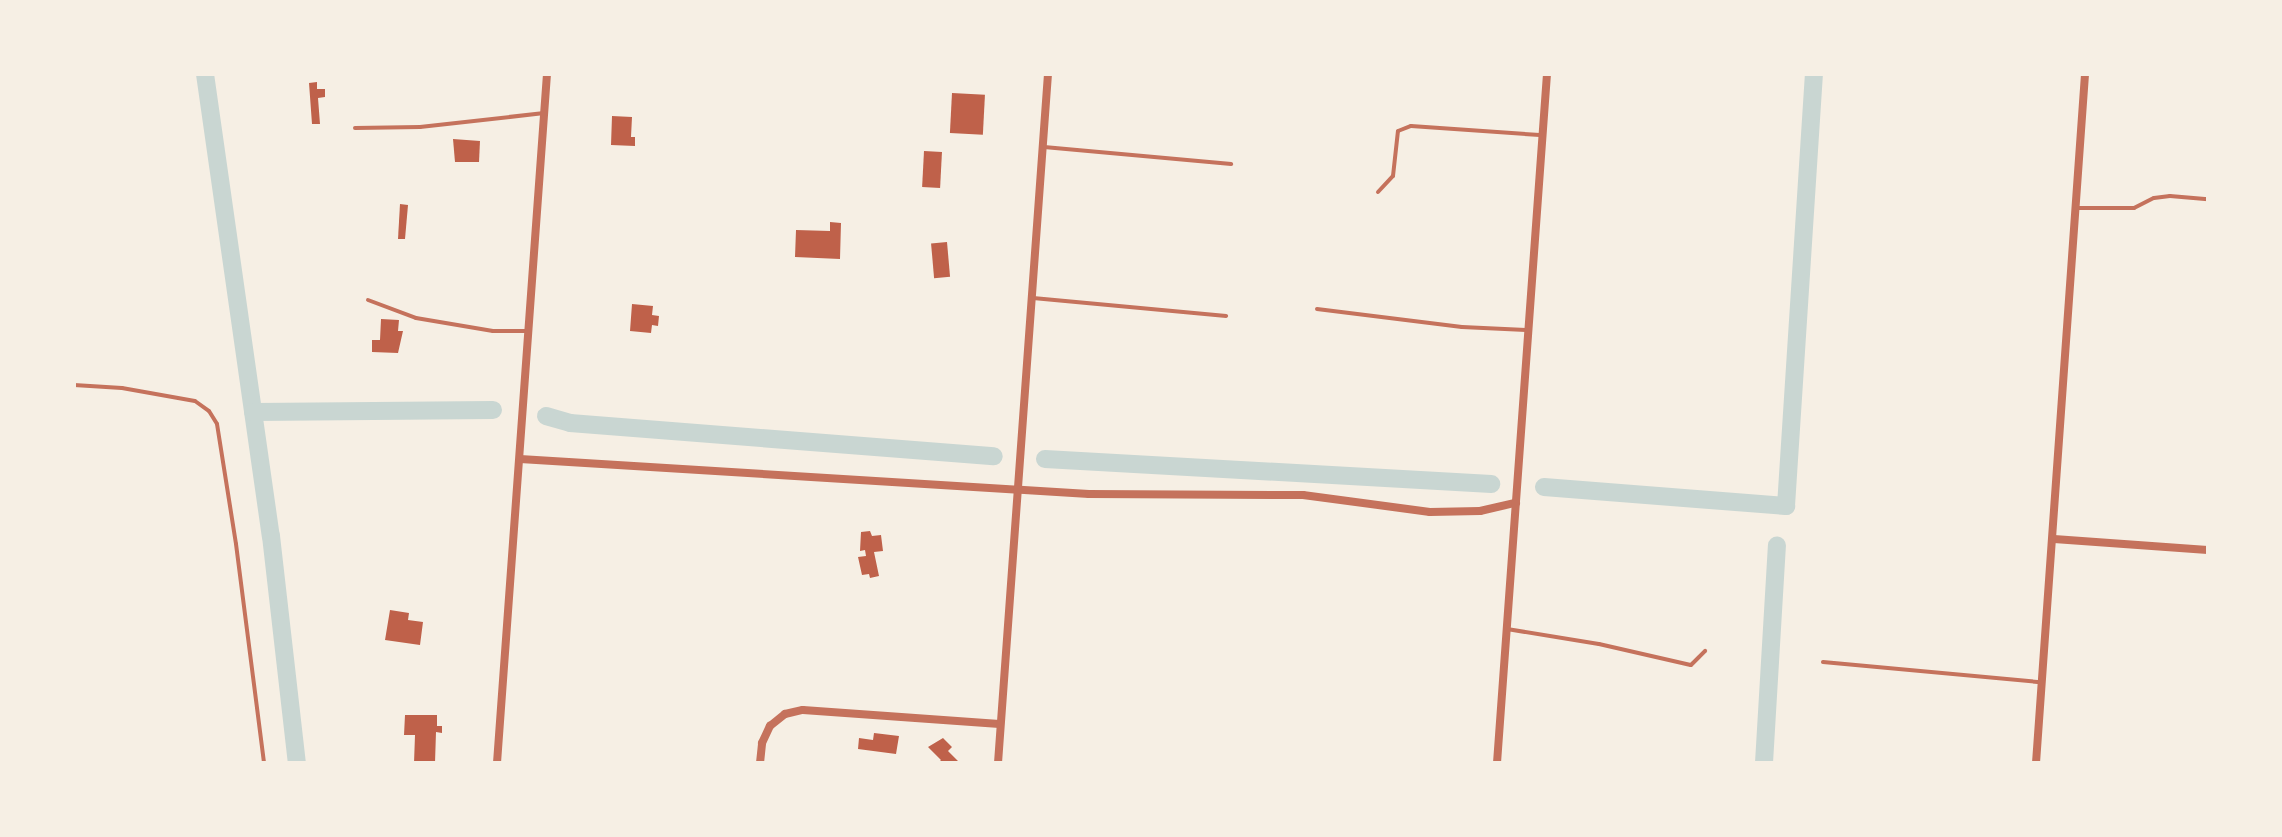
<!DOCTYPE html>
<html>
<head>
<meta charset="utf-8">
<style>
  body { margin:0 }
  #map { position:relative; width:2282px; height:837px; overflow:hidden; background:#f6efe4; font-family:"Titillium Web",sans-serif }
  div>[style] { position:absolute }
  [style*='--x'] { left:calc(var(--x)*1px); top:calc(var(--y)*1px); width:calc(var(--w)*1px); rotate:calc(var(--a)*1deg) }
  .canal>* { height:18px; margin:-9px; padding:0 9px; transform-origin:9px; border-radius:9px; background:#c9d6d2 }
  .building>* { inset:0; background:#bf614a; transform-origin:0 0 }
  .service>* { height:4px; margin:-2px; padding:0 2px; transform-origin:2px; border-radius:2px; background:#c5725c }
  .minor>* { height:8px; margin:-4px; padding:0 4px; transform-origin:4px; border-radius:4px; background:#c5725c }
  span { translate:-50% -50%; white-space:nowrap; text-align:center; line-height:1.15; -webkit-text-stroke:6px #f6efe4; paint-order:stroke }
  .frame { position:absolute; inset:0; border:76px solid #f6efe4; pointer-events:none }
</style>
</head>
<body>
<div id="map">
  <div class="canal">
    <div style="--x:205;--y:74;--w:467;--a:81.9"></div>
    <div style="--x:271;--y:536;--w:228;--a:83.5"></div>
    <div style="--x:253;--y:412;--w:240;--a:-0.5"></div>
    <div style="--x:546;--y:416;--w:25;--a:16"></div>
    <div style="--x:570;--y:423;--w:425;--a:4.5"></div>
    <div style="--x:1045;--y:459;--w:447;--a:3.2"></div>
    <div style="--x:1544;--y:487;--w:243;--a:4.5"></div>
    <div style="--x:1786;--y:506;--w:433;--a:-86.3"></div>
    <div style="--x:1764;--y:763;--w:218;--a:-86.6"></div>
  </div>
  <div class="building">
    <div style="clip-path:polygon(317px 82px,317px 89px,325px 89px,325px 97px,318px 98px,320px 124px,312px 124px,309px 83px)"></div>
    <div style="left:952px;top:93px;width:33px;height:40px;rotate:3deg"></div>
    <div style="clip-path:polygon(612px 116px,632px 117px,631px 137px,635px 137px,635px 146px,611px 145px)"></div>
    <div style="clip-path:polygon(453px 139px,480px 141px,479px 162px,455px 162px)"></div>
    <div style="left:924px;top:151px;width:18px;height:36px;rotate:3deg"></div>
    <div style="clip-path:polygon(400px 204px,408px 205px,405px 239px,398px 239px)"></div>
    <div style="clip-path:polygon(830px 222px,841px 223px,840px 259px,795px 257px,796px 230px,830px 231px)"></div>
    <div style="left:947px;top:242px;width:35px;height:16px;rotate:85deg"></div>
    <div style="clip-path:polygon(632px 304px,653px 306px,652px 315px,659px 316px,658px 326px,652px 325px,651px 333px,630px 331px)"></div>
    <div style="clip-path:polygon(381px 319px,399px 320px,398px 331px,403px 331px,398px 353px,372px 352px,372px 340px,380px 340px)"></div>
    <div style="clip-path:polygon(870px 531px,872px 536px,881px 535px,883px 551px,874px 552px,879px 576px,870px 578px,869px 574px,862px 575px,858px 557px,866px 556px,865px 550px,860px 551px,861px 532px)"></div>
    <div style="clip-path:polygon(390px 610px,409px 613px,408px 620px,423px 622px,420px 645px,385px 640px)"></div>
    <div style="clip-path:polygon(405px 715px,437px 715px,437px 726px,442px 726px,442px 733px,436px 732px,435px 763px,414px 763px,415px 735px,404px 735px)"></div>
    <div style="clip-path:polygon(874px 733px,899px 736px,896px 754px,858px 749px,859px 738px,873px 740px)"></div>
    <div style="clip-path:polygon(943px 738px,952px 747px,948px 751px,960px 763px,938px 763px,941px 760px,928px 747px)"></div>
  </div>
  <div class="service">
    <div style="--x:355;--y:128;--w:65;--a:-0.9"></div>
    <div style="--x:420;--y:127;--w:125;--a:-6.4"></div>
    <div style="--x:1044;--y:147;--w:188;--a:5.2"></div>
    <div style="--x:1378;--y:192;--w:22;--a:-47"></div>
    <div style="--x:1393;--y:176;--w:45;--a:-83.7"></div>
    <div style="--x:1398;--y:131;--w:14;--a:-21"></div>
    <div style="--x:1411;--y:126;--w:129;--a:4"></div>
    <div style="--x:2076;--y:208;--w:58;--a:0"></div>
    <div style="--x:2134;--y:208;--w:22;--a:-27"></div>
    <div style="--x:2154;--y:198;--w:16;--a:-7"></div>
    <div style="--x:2170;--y:196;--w:38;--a:5"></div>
    <div style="--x:1033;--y:298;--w:194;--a:5.3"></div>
    <div style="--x:368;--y:300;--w:51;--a:20.6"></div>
    <div style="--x:416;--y:318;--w:78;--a:9.6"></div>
    <div style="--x:493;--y:331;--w:36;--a:0"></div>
    <div style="--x:1317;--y:309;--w:146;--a:7.1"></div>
    <div style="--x:1462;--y:327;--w:64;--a:2.7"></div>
    <div style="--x:74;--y:385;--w:48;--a:3.6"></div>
    <div style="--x:122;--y:388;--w:74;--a:10.1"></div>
    <div style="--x:195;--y:401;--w:17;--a:36"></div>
    <div style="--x:209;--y:411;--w:15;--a:58"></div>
    <div style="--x:217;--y:424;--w:121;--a:81"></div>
    <div style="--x:236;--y:544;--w:221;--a:82.7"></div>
    <div style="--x:1507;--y:629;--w:93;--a:9.3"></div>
    <div style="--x:1599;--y:644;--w:94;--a:12.9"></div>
    <div style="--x:1691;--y:665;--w:20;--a:-45"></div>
    <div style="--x:1823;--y:662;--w:218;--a:5.3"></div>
  </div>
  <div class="minor">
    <div style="--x:520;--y:459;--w:570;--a:3.52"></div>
    <div style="--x:1089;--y:494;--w:214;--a:0.3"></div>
    <div style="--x:1303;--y:495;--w:128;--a:7.6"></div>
    <div style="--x:1430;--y:512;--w:50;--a:-1.1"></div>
    <div style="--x:1480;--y:511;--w:37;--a:-13"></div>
    <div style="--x:2054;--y:539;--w:154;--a:4.1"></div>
    <div style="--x:497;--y:763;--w:691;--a:-85.85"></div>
    <div style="--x:760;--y:763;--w:20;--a:-84"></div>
    <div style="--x:762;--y:743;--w:19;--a:-65"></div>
    <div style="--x:770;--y:726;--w:19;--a:-39"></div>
    <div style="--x:785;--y:714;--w:18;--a:-13"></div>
    <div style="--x:803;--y:710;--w:197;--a:4.1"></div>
    <div style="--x:998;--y:763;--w:691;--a:-85.85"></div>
    <div style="--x:1497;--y:763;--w:691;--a:-85.85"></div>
    <div style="--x:2036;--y:763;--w:691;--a:-85.93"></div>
  </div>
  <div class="frame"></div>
</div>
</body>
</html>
